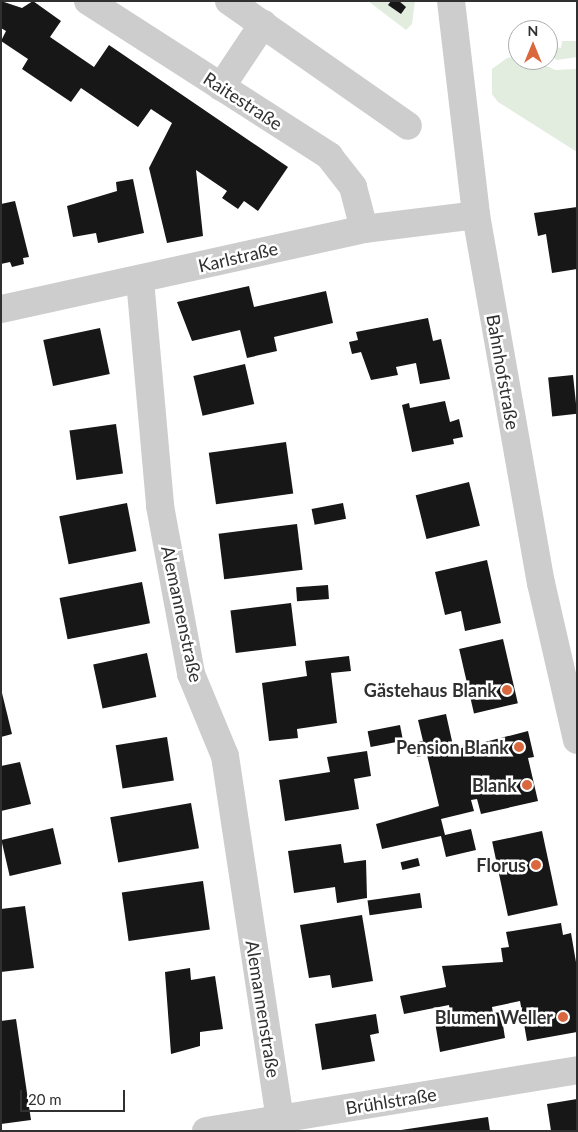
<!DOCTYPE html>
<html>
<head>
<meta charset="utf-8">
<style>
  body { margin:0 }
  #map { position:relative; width:578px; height:1132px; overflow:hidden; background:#fff; font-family:Lato,sans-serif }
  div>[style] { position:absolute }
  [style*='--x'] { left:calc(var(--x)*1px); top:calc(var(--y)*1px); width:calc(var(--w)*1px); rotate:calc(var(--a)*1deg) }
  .green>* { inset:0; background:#e2ecdf }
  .building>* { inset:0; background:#171717; transform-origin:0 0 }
  .minor>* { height:28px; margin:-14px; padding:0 14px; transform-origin:14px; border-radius:14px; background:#cdcdcd }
  .dots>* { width:14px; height:14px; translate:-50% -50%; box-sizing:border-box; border:2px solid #fff; border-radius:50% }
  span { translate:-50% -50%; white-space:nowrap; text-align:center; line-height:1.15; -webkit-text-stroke:5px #fff; paint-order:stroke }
  .street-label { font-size:18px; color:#303030 }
  .poi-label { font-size:18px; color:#303030; font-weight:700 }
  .right { translate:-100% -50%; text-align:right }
  .frame { position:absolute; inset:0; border:2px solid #303030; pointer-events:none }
  .north { position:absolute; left:508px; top:20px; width:50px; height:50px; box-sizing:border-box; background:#fff; border:1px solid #acacac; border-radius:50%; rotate:0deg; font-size:14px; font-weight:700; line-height:20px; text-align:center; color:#303030 }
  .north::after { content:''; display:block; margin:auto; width:18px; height:22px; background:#da683f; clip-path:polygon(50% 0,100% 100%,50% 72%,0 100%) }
  .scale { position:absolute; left:20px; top:1090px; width:105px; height:22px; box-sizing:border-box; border:2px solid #303030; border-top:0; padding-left:6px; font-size:15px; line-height:18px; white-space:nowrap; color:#303030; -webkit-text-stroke:4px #fff; paint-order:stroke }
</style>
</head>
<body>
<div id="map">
  <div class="green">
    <div style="clip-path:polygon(368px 1px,415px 1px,412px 24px,406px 30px)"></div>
    <div style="clip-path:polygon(562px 41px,577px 41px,577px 57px,557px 60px,548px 55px,548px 45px,561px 48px)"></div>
    <div style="clip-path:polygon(518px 56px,518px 60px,534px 60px,555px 70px,577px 69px,577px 152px,498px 102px,492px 94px,492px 69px,507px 58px)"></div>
  </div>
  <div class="building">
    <div style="clip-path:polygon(1px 1px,22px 8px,33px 1px,61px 21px,50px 37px,94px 67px,109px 45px,288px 167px,258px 211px,244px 201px,238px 209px,222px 198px,227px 191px,196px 170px,203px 236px,167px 243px,149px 168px,172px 123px,151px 109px,138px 127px,81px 88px,71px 102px,22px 69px,28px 59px,1px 41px,6px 31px,1px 28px)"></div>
    <div style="clip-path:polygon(391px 1px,399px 1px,406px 7px,401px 14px,388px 5px)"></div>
    <div style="clip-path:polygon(133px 179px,144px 233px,98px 243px,96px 233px,73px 237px,67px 206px,117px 191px,116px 182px)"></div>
    <div style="clip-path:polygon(15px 201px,29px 257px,23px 258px,24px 264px,12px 267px,10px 262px,1px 264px,1px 204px)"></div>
    <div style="clip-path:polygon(577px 207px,577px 269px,552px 273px,546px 234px,538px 236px,534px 213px)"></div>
    <div style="clip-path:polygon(249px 286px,254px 307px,326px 291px,333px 323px,274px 337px,277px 351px,247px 358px,240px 330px,192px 341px,177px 302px)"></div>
    <div style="clip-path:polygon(428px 318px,433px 341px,441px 339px,450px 379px,420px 384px,416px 363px,396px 367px,398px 375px,371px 380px,361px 352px,352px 354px,349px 342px,358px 340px,356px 332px)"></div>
    <div style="left:100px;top:328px;width:47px;height:58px;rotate:78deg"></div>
    <div style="left:245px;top:364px;width:41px;height:53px;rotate:77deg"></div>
    <div style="left:573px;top:375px;width:39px;height:25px;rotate:84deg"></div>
    <div style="clip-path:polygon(445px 401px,450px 422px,459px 419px,463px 437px,453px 439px,454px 444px,412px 452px,402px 405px,409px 403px,410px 408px)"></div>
    <div style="left:116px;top:424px;width:50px;height:47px;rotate:82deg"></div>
    <div style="left:286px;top:442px;width:52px;height:78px;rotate:82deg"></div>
    <div style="left:469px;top:482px;width:45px;height:55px;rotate:76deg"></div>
    <div style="left:127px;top:503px;width:49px;height:69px;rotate:79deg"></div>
    <div style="left:343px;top:503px;width:16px;height:32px;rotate:79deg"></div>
    <div style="left:297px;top:524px;width:46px;height:79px;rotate:83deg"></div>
    <div style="clip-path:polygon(487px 560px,501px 623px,465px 631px,461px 611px,445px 615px,435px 572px)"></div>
    <div style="left:142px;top:582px;width:42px;height:84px;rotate:79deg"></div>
    <div style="left:328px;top:585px;width:14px;height:32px;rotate:86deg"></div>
    <div style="left:291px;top:603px;width:43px;height:61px;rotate:83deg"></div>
    <div style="left:503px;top:639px;width:66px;height:45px;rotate:77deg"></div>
    <div style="left:147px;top:653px;width:45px;height:55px;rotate:78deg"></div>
    <div style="clip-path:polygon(349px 656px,351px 671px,331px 673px,337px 723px,297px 729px,298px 738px,269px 741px,262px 683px,307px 676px,305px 661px)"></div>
    <div style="clip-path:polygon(1px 689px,12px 734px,1px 737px)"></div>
    <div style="clip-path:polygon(446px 714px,454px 750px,528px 731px,534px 757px,528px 758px,538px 801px,481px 814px,477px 799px,471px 800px,474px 811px,441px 819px,445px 835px,471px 829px,476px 850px,446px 857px,441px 836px,382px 849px,376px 824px,439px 806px,427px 755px,417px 757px,413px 743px,423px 741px,418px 720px)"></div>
    <div style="left:400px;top:725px;width:16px;height:33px;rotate:79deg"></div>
    <div style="left:167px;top:737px;width:44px;height:52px;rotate:81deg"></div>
    <div style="clip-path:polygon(367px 751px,371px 776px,354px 779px,359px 809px,285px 821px,279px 780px,330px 772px,327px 757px)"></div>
    <div style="clip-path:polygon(20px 762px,31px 804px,1px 811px,1px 766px)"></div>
    <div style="left:191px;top:803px;width:46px;height:82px;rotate:80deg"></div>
    <div style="left:53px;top:828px;width:37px;height:53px;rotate:77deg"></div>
    <div style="left:542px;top:831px;width:76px;height:51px;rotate:78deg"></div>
    <div style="clip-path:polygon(341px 844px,344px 863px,366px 860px,367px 898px,337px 903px,335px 887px,294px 893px,288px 851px)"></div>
    <div style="left:418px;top:858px;width:8px;height:18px;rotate:76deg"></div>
    <div style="left:203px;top:881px;width:49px;height:82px;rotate:82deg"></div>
    <div style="left:420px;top:893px;width:15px;height:53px;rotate:82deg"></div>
    <div style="clip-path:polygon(25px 906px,34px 968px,1px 972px,1px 909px)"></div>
    <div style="clip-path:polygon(362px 915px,373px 981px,332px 988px,330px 975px,309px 978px,300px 925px)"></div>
    <div style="clip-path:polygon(561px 923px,563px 935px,571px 933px,577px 968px,577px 1032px,527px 1041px,520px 1001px,492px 1007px,493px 1013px,501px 1012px,505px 1038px,440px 1052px,435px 1022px,451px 1019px,449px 1005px,404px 1014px,400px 996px,446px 987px,442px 966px,503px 962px,501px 948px,509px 947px,506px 932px)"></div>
    <div style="clip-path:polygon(190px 968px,191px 980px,215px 976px,223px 1029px,200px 1032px,200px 1046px,171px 1054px,165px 972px)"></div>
    <div style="clip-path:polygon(376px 1014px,379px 1033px,370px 1035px,375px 1061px,322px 1070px,315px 1024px)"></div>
    <div style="clip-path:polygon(16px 1019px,31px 1120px,1px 1124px,1px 1021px)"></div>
    <div style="clip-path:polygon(577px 1099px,577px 1131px,551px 1131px,547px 1104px)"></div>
    <div style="clip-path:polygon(488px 1117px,490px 1131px,401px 1131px,401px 1130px)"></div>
  </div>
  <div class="minor">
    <div style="--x:88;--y:1;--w:287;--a:32.7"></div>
    <div style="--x:329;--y:156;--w:39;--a:52"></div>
    <div style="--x:353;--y:187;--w:43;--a:75.3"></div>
    <div style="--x:229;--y:1;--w:218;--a:34.9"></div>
    <div style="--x:451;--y:1;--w:215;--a:83.3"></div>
    <div style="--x:476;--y:215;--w:374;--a:80"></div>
    <div style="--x:541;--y:583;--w:161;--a:77.1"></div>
    <div style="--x:221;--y:87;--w:76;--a:-56.3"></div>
    <div style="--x:140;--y:280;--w:227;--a:84.9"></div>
    <div style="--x:160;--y:506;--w:171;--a:79.5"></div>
    <div style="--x:191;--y:674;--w:89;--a:67.5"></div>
    <div style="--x:225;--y:756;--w:367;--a:81.4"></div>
    <div style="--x:1;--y:309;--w:372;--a:-12.4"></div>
    <div style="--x:364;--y:229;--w:113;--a:-7.1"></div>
    <div style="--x:206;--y:1131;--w:376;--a:-9.3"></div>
  </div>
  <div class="dots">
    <div style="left:507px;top:690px;background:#da683f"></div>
    <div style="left:519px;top:747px;background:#da683f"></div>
    <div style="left:527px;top:785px;background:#da683f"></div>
    <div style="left:536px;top:865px;background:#da683f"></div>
    <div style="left:563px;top:1017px;background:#da683f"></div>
  </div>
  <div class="street-label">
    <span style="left:243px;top:101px;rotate:33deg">Raitestraße</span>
    <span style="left:238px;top:257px;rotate:-13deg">Karlstraße</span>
    <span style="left:503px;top:372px;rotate:80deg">Bahnhofstraße</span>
    <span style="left:182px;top:614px;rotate:78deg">Alemannenstraße</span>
    <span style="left:263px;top:1009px;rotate:81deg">Alemannenstraße</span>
    <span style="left:391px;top:1101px;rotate:-9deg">Brühlstraße</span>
  </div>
  <div class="poi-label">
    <span class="right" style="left:497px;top:690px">Gästehaus Blank</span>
    <span class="right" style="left:509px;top:747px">Pension Blank</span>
    <span class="right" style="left:517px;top:785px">Blank</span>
    <span class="right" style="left:526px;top:865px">Florus</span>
    <span class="right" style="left:553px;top:1017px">Blumen Weller</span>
  </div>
  <div class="frame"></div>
  <div class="north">N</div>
  <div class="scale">20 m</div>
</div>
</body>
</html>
